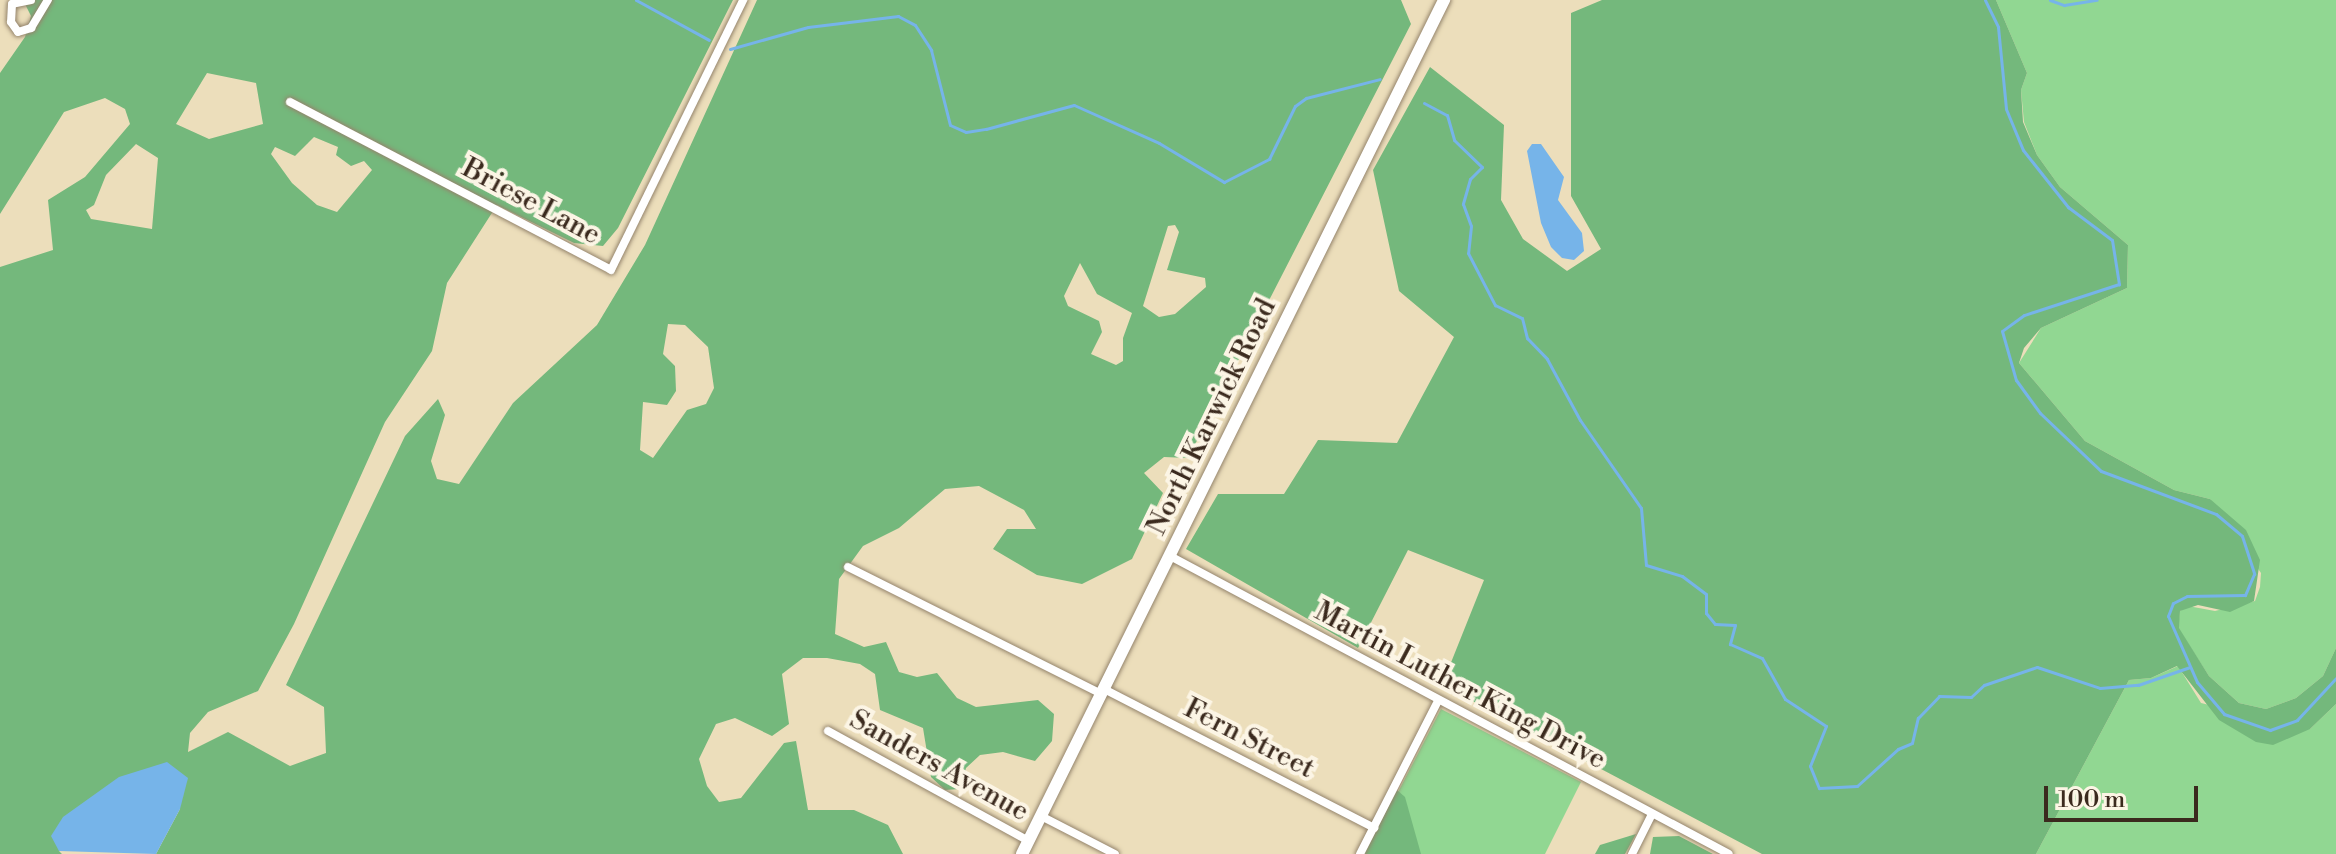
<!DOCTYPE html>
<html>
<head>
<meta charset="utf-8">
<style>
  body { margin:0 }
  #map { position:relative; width:2336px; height:854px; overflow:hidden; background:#ecdebb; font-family:"Libre Bodoni",serif }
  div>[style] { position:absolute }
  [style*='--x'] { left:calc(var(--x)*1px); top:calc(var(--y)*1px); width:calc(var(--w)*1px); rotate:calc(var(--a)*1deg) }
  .green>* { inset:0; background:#91d792 }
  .forest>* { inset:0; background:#74b87c }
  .water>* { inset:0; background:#76b4e9 }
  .stream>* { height:3px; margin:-1.5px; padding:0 1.5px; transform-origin:1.5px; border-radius:1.5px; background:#76b4e9 }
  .roads { filter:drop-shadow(0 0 2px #94846c) drop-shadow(0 0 2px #94846c) }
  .street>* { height:8px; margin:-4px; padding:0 4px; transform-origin:4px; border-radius:4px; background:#fff }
  .secondary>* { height:12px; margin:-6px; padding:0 6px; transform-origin:6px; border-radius:6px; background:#fff }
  span { translate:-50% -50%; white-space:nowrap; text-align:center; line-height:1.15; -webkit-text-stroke:8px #fcf5e5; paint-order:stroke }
  .street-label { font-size:28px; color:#3b2a1e }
  .scale { position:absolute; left:2044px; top:786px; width:154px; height:36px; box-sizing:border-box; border:4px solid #3b2a1e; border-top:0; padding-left:10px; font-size:24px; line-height:28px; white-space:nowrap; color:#3b2a1e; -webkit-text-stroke:6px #fcf5e5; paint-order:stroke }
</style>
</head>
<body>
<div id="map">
  <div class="green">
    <div style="clip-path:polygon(1996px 0,2336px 0,2336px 648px,2323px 676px,2296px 698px,2266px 709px,2239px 703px,2209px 676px,2178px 628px,2180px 611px,2188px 606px,2215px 611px,2255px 601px,2260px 587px,2261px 573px,2210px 499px,2174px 490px,2085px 441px,2019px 363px,2041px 328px,2127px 288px,2128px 245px,2060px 187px,2037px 155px,2024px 122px,2021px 90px,2027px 73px)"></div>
    <div style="clip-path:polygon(2178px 666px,2201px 703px,2310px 729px,2336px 704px,2336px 854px,2036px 854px,2129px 680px,2151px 678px)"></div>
    <div style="clip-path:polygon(1441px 709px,1581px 782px,1545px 854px,1366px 854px)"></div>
  </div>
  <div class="forest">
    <div style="clip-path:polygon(evenodd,23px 0,733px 0,618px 228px,603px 246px,574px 243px,497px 205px,447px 283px,432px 351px,385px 422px,294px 624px,258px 691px,208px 712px,190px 733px,188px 752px,228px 732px,290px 766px,326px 753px,324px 707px,286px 685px,405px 436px,438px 399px,445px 415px,431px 461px,437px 479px,459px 484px,513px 403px,597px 325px,645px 245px,757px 0,1401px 0,1411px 24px,1188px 458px,1164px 457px,1144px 473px,1163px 493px,1132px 559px,1082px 584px,1037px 575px,993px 549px,1007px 529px,1036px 529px,1024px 510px,979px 486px,945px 489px,899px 528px,863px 546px,839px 579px,835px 634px,864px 647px,886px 642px,899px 672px,917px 677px,937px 673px,957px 698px,976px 707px,1038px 700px,1054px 714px,1052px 741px,1035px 761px,1003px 752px,980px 755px,966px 768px,960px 789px,945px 790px,931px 777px,923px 728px,880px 710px,875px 674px,860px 664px,827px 658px,803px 658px,782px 674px,789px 724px,772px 736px,735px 718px,716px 724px,699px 759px,707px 786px,719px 802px,741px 798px,784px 743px,796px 741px,808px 810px,854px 810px,888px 825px,903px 854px,156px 854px,180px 809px,59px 851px,62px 854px,0 854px,0 267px,53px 250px,48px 200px,85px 177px,130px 124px,125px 109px,105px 98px,64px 112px,0 214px,0 73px,25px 37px,31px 16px,23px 0,207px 73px,256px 83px,263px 124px,209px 139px,176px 124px,207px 73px,23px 0,314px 137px,338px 147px,336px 155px,351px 166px,364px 161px,372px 170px,337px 212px,317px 205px,292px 183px,271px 154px,275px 147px,295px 156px,314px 137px,23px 0,136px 144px,158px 158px,152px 229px,91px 219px,86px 210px,94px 205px,106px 175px,136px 144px,23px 0,1175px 225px,1179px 232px,1167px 270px,1205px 278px,1206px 287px,1175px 314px,1159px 317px,1143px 306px,1168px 226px,1175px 225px,23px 0,1080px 263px,1097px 294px,1132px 313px,1123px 338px,1123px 361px,1116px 365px,1091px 354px,1102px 332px,1099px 321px,1068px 306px,1064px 296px,1080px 263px,23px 0,668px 324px,685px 325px,708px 347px,714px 388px,706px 404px,687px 410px,653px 458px,640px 450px,643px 402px,667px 405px,676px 391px,675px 366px,663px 354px,668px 324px)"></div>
    <div style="clip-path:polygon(1602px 0,1996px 0,2027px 73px,2021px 90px,2023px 122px,2037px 155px,2060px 187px,2128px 245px,2127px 288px,2041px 328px,2024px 348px,2019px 363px,2085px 441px,2174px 490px,2210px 499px,2246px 530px,2260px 560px,2254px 601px,2230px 612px,2198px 605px,2180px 611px,2179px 628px,2209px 676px,2239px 703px,2266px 709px,2296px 698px,2323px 676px,2336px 648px,2336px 704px,2310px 729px,2273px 745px,2256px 742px,2219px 720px,2177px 666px,2151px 678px,2129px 680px,2036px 854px,1762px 854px,1442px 685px,1484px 580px,1408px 550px,1358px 648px,1186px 549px,1218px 494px,1284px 494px,1318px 440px,1397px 443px,1454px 337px,1399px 291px,1373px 170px,1430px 67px,1504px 125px,1501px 200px,1523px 239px,1567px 271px,1601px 249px,1571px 196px,1571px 13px)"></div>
    <div style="clip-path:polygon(1397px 790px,1405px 797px,1421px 854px,1364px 854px)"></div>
    <div style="clip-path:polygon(1636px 834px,1625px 854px,1595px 854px,1600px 845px)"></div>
    <div style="clip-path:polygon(1679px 836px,1713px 854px,1650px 854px,1653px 837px)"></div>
  </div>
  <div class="water">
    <div style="clip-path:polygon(1532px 144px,1541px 144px,1564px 177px,1558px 200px,1582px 233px,1584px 251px,1574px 260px,1562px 258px,1551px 247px,1541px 223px,1527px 151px)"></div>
    <div style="clip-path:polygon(167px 762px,188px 778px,180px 809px,156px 854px,59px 851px,51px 836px,63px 817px,119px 777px)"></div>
  </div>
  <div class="stream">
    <div style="--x:636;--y:0;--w:83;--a:28.7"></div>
    <div style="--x:1985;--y:0;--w:30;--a:64"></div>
    <div style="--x:1998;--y:27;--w:82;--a:84.4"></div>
    <div style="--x:2006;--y:109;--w:44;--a:67.5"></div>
    <div style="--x:2023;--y:150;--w:73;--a:51.7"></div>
    <div style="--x:2068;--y:207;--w:55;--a:36.9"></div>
    <div style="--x:2112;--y:240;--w:45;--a:81"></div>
    <div style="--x:2119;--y:284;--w:100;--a:161.9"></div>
    <div style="--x:2024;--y:315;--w:27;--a:144"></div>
    <div style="--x:2002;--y:331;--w:51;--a:74.1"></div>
    <div style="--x:2016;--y:380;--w:41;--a:54"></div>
    <div style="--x:2040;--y:413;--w:84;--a:43.6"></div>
    <div style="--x:2101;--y:471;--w:123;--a:20.5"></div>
    <div style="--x:2216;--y:514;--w:34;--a:40"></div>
    <div style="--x:2242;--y:536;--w:40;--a:72"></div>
    <div style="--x:2254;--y:574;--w:23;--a:113"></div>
    <div style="--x:2245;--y:595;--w:58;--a:179"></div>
    <div style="--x:2187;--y:596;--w:16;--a:153"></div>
    <div style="--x:2173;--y:603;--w:14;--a:111"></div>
    <div style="--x:2168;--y:616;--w:72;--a:66.3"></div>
    <div style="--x:2197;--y:682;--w:42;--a:49.8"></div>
    <div style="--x:2224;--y:714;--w:49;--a:19.2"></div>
    <div style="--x:2270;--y:730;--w:29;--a:-20"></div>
    <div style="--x:2297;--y:720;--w:57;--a:-47.1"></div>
    <div style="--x:2050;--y:0;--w:15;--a:20"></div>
    <div style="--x:2064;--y:5;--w:33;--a:-9"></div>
    <div style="--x:730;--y:49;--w:81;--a:-15.8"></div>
    <div style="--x:808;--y:27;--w:91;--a:-7"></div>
    <div style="--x:898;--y:16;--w:19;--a:28"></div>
    <div style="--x:915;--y:25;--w:30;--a:57"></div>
    <div style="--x:931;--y:50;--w:77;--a:75.8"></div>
    <div style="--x:950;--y:125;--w:17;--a:24"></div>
    <div style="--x:966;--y:132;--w:20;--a:-9"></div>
    <div style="--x:986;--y:129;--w:91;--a:-15.3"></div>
    <div style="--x:1074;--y:105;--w:93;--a:24.1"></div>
    <div style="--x:1159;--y:143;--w:76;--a:31"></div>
    <div style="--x:1224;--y:182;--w:51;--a:-27.1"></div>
    <div style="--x:1269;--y:159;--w:59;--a:-63.9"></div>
    <div style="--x:1295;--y:106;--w:14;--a:-36"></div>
    <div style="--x:1306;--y:98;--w:76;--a:-14.4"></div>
    <div style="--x:1424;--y:103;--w:26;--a:28"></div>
    <div style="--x:1447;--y:115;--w:26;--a:74"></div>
    <div style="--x:1454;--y:140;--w:39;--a:44"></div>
    <div style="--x:1482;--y:167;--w:17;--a:135"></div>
    <div style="--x:1470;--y:179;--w:26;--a:106"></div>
    <div style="--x:1463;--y:204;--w:23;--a:70"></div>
    <div style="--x:1471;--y:226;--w:27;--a:96"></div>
    <div style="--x:1468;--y:253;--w:59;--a:62.6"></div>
    <div style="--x:1495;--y:305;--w:30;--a:26"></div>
    <div style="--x:1522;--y:318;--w:21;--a:76"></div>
    <div style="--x:1527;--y:338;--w:29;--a:46"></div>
    <div style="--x:1547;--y:359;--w:69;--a:61.6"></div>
    <div style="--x:1580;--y:420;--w:107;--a:55.3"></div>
    <div style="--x:1641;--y:508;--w:57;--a:85"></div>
    <div style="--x:1646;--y:565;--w:38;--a:17"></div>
    <div style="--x:1682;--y:576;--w:30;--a:37"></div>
    <div style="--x:1706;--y:594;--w:19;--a:90"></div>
    <div style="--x:1706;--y:613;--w:14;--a:51"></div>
    <div style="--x:1715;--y:624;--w:20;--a:3"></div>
    <div style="--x:1735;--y:625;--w:20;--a:105"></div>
    <div style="--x:1730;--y:644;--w:35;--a:24"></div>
    <div style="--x:1762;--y:658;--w:47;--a:60.7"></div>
    <div style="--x:1785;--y:699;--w:49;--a:33.4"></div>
    <div style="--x:1826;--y:726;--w:43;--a:111.8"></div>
    <div style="--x:1810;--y:766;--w:24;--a:68"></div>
    <div style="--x:1819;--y:788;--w:38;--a:-3"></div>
    <div style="--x:1857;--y:786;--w:55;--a:-42.1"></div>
    <div style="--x:1898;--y:749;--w:15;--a:-23"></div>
    <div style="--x:1912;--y:743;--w:26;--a:-77"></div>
    <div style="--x:1918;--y:718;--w:30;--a:-46"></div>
    <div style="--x:1939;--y:696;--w:32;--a:2"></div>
    <div style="--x:1971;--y:697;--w:18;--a:-43"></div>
    <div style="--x:1984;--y:685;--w:56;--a:-18.8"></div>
    <div style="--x:2037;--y:667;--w:66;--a:18.4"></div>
    <div style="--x:2100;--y:688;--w:38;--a:-5"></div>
    <div style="--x:2138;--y:685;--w:55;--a:-19.1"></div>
  </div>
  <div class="roads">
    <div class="street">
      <div style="--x:31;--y:0;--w:19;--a:168"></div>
      <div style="--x:12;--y:4;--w:18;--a:93"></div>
      <div style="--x:11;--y:22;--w:12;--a:55"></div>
      <div style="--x:18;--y:32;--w:14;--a:-17"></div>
      <div style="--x:31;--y:28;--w:33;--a:-59"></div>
      <div style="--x:290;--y:102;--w:362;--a:27.6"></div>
      <div style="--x:611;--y:270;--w:301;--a:-63.9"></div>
      <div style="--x:1170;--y:556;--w:633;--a:28.06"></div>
      <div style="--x:848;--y:567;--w:284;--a:26.6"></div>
      <div style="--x:1104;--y:689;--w:304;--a:27.2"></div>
      <div style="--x:828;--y:731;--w:229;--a:28.7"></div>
      <div style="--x:1041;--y:816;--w:83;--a:27.2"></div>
      <div style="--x:1360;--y:854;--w:172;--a:-63"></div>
      <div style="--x:1632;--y:854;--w:45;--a:-63.4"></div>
    </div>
    <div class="secondary">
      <div style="--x:1022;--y:854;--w:953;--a:-63.7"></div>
    </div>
  </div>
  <div class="street-label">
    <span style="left:531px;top:202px;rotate:28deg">Briese Lane</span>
    <span style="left:1212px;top:417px;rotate:-64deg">North Karwick Road</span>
    <span style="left:1460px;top:686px;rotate:28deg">Martin Luther King Drive</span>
    <span style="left:1249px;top:739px;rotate:27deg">Fern Street</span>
    <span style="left:939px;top:766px;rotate:29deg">Sanders Avenue</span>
  </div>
  <div class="scale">100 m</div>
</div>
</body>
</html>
